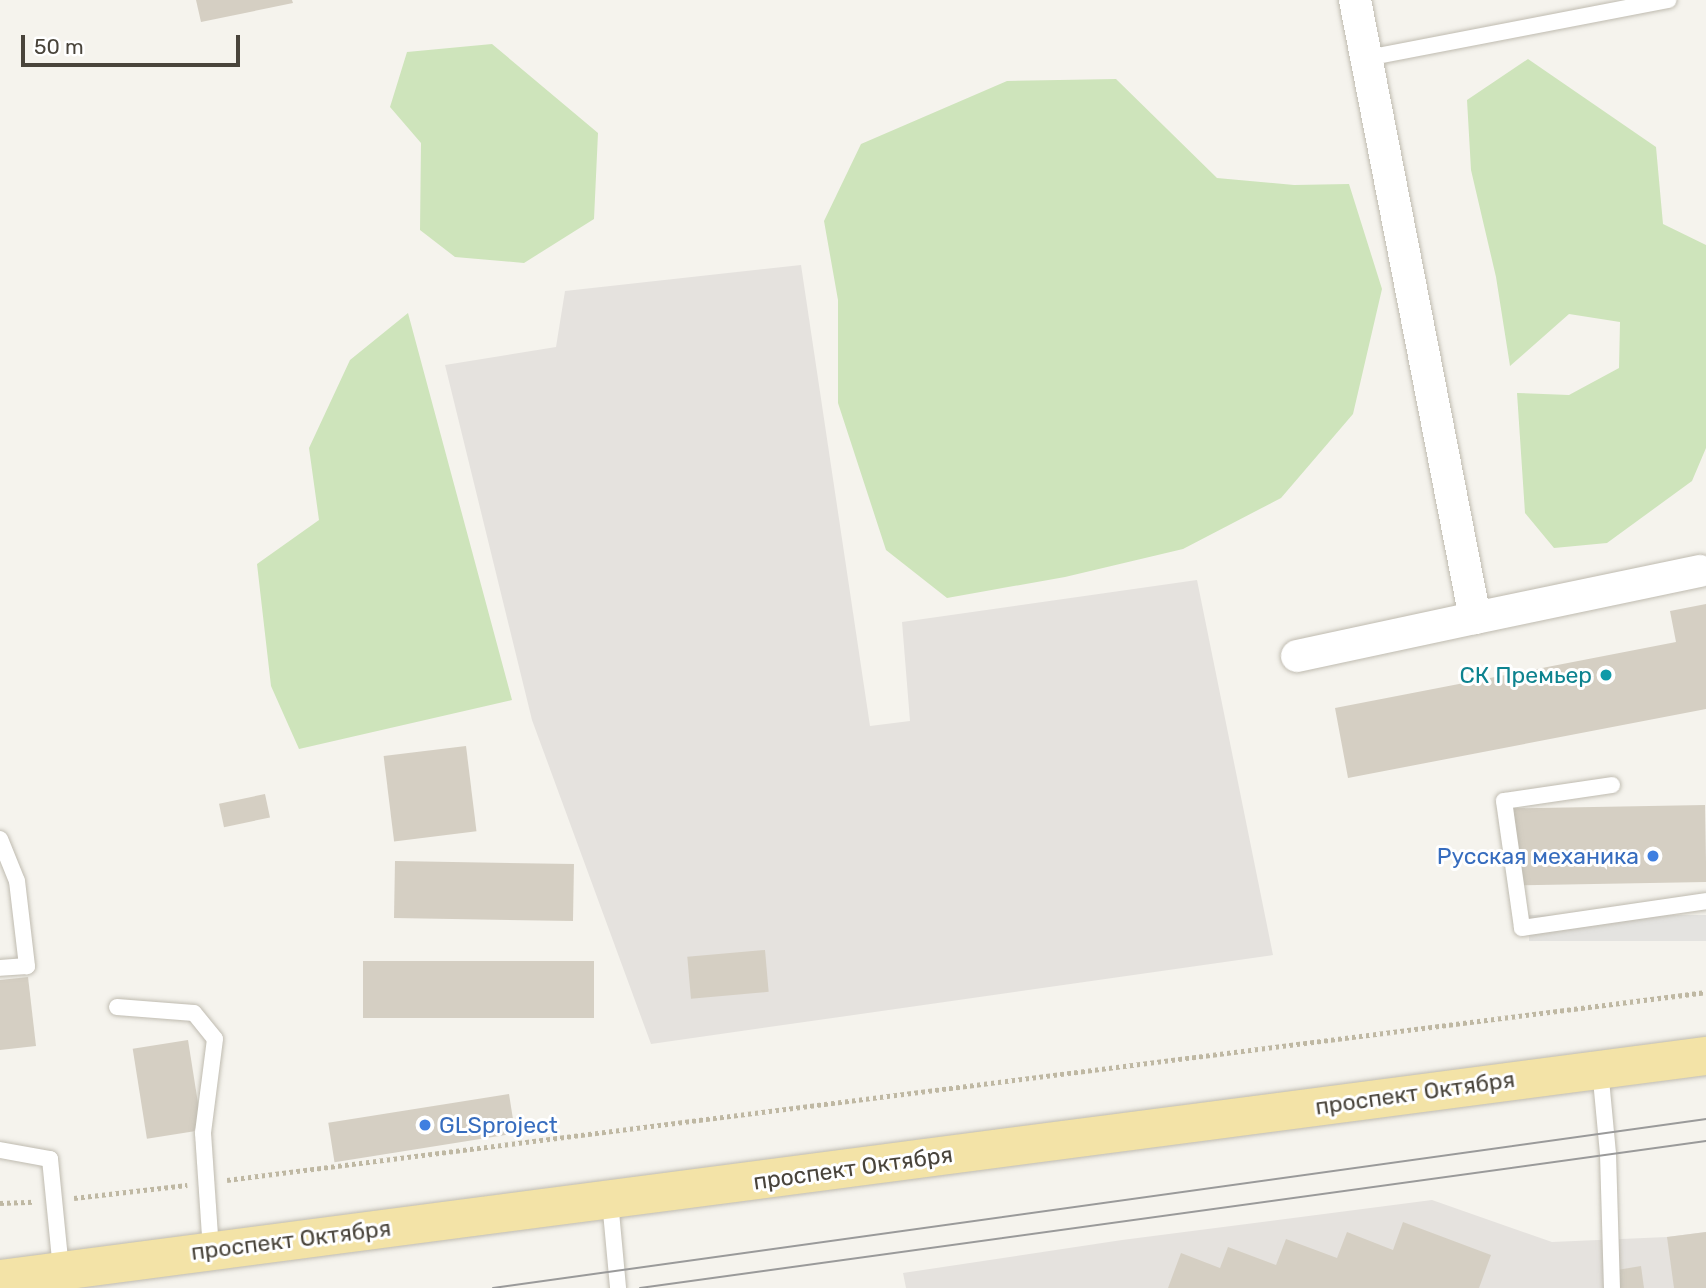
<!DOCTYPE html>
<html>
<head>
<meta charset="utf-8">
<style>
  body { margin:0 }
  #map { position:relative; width:1706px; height:1288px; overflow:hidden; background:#f5f3ed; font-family:Rubik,sans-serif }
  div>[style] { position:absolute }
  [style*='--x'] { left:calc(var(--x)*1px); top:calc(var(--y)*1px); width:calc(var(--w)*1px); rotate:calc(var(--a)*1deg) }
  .industrial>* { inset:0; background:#e5e2de }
  .green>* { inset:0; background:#cee4bb }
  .parking>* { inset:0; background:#e4e3e0; transform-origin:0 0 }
  .building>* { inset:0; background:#d5cfc3; transform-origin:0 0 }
  .path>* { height:4.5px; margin-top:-2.25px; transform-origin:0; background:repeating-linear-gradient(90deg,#bfb8a3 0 3.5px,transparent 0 7px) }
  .roads { filter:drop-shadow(0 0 2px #bfbbb0) drop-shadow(0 0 2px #bfbbb0) }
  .service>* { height:16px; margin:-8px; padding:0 8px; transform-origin:8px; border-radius:8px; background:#fff }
  .minor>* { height:32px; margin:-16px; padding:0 16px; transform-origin:16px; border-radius:16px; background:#fff }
  .primary>* { height:38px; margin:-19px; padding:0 19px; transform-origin:19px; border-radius:19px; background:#f3e3a7 }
  .tram>* { height:2px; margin:-1px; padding:0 1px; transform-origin:1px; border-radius:1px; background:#9a9a9a }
  .dots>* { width:19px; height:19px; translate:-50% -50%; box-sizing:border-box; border:4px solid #fff; border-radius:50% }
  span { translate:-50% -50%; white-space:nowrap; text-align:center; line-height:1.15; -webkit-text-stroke:6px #fff; paint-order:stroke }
  .culture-label { font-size:23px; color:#0d838f }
  .right { translate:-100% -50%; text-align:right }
  .shop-label { font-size:23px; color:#366cbe }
  .left { translate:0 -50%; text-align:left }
  .street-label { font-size:23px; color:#49443b }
  .scale { position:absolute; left:21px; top:35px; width:219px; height:32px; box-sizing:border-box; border:4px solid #49443b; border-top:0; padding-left:9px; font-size:21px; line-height:24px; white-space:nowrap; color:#49443b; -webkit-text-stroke:5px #fff; paint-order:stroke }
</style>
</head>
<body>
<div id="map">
  <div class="industrial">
    <div style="clip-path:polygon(801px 265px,870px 726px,910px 721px,902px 622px,1197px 580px,1273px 955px,651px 1044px,532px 720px,445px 365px,556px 347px,565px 291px)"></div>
    <div style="clip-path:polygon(1432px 1200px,1552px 1242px,1667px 1237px,1706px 1232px,1706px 1288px,906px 1288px,903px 1273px,1122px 1240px)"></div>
  </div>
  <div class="green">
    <div style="clip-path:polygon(492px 44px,598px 133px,594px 219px,524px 263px,455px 257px,420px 230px,421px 143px,390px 107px,407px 52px)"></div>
    <div style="clip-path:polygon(1528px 59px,1656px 147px,1663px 224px,1706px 245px,1706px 448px,1692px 481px,1607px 543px,1554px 548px,1525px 513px,1517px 393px,1569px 395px,1619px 368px,1620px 322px,1569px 314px,1510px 366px,1496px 277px,1471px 170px,1467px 100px)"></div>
    <div style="clip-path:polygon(1116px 79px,1217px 178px,1294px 185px,1349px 184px,1382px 289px,1353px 414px,1281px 498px,1183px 549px,1065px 577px,947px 598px,886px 550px,838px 403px,838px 300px,824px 221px,861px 144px,1007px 81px)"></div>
    <div style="clip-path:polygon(408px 313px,512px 700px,299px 749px,271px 686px,257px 564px,319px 520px,309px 448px,350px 360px)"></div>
  </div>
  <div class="parking">
    <div style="left:1706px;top:915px;width:26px;height:177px;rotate:90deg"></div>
  </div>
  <div class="building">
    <div style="clip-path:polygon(196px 0,292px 0,293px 3px,201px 22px)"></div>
    <div style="clip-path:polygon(1706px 604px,1706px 709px,1348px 778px,1335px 708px,1676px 642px,1670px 611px)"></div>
    <div style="left:466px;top:746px;width:86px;height:83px;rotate:83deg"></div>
    <div style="left:265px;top:794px;width:24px;height:47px;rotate:78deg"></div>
    <div style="left:1705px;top:805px;width:77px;height:191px;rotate:89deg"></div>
    <div style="left:395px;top:861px;width:179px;height:57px;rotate:1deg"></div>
    <div style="left:765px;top:950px;width:42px;height:78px;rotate:85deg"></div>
    <div style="left:594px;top:961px;width:57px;height:231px;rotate:90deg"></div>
    <div style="clip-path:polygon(28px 977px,36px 1046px,0 1050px,0 980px)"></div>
    <div style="left:188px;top:1040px;width:91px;height:56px;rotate:81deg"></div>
    <div style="left:509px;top:1094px;width:40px;height:183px;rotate:81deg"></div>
    <div style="clip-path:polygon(1403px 1222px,1491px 1255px,1479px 1288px,1168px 1288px,1181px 1253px,1220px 1268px,1228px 1247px,1276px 1265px,1286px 1239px,1337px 1258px,1347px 1232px,1393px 1250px)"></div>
    <div style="clip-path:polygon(1706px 1232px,1706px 1288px,1674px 1288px,1667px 1237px)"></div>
    <div style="clip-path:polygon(1641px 1266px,1644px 1288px,1619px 1288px,1617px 1270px)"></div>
  </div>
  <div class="path">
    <div style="--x:227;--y:1180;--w:1491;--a:-7.24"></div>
    <div style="--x:74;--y:1198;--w:114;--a:-6.6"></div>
    <div style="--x:0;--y:1203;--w:34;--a:-2"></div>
  </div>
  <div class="roads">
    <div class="service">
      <div style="--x:1367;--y:58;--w:307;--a:-10.9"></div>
      <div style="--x:1612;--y:785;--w:109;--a:171.6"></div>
      <div style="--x:1504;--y:801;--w:128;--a:81.9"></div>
      <div style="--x:1522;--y:928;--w:186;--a:-8.3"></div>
      <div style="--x:0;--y:839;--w:45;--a:68"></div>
      <div style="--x:17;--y:881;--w:86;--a:83.3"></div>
      <div style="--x:27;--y:966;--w:27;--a:176"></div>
      <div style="--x:117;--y:1007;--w:77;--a:4.5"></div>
      <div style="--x:194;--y:1013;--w:33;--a:51"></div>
      <div style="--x:215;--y:1039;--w:95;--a:97.3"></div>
      <div style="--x:203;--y:1133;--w:116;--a:86.1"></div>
      <div style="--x:1600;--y:1069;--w:85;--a:84.6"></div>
      <div style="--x:1608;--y:1154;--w:134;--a:88.3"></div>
      <div style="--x:0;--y:1150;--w:51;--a:10.2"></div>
      <div style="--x:50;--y:1159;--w:112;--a:84.3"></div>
      <div style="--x:610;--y:1201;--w:87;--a:84.7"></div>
    </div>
    <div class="minor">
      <div style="--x:1475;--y:618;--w:230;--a:-11.8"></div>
      <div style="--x:1297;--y:656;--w:182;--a:-12.1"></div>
      <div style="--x:1475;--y:618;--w:630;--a:-100.99"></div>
    </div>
    <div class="primary">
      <div style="--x:0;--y:1279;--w:1721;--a:-7.45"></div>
    </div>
  </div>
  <div class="tram">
    <div style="--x:493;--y:1288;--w:1225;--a:-7.93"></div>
    <div style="--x:640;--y:1288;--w:1076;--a:-7.85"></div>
  </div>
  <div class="dots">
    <div style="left:1606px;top:675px;background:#0f9aa8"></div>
    <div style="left:1653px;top:856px;background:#3f7fe0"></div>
    <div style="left:425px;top:1125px;background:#3f7fe0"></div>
  </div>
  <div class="culture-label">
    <span class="right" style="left:1592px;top:675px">СК Премьер</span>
  </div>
  <div class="shop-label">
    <span class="right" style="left:1639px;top:856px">Русская механика</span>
    <span class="left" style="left:439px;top:1125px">GLSproject</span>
  </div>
  <div class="street-label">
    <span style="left:1415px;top:1093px;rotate:-8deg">проспект Октября</span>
    <span style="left:853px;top:1168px;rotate:-8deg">проспект Октября</span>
    <span style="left:291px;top:1240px;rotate:-7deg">проспект Октября</span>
  </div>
  <div class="scale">50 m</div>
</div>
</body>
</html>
